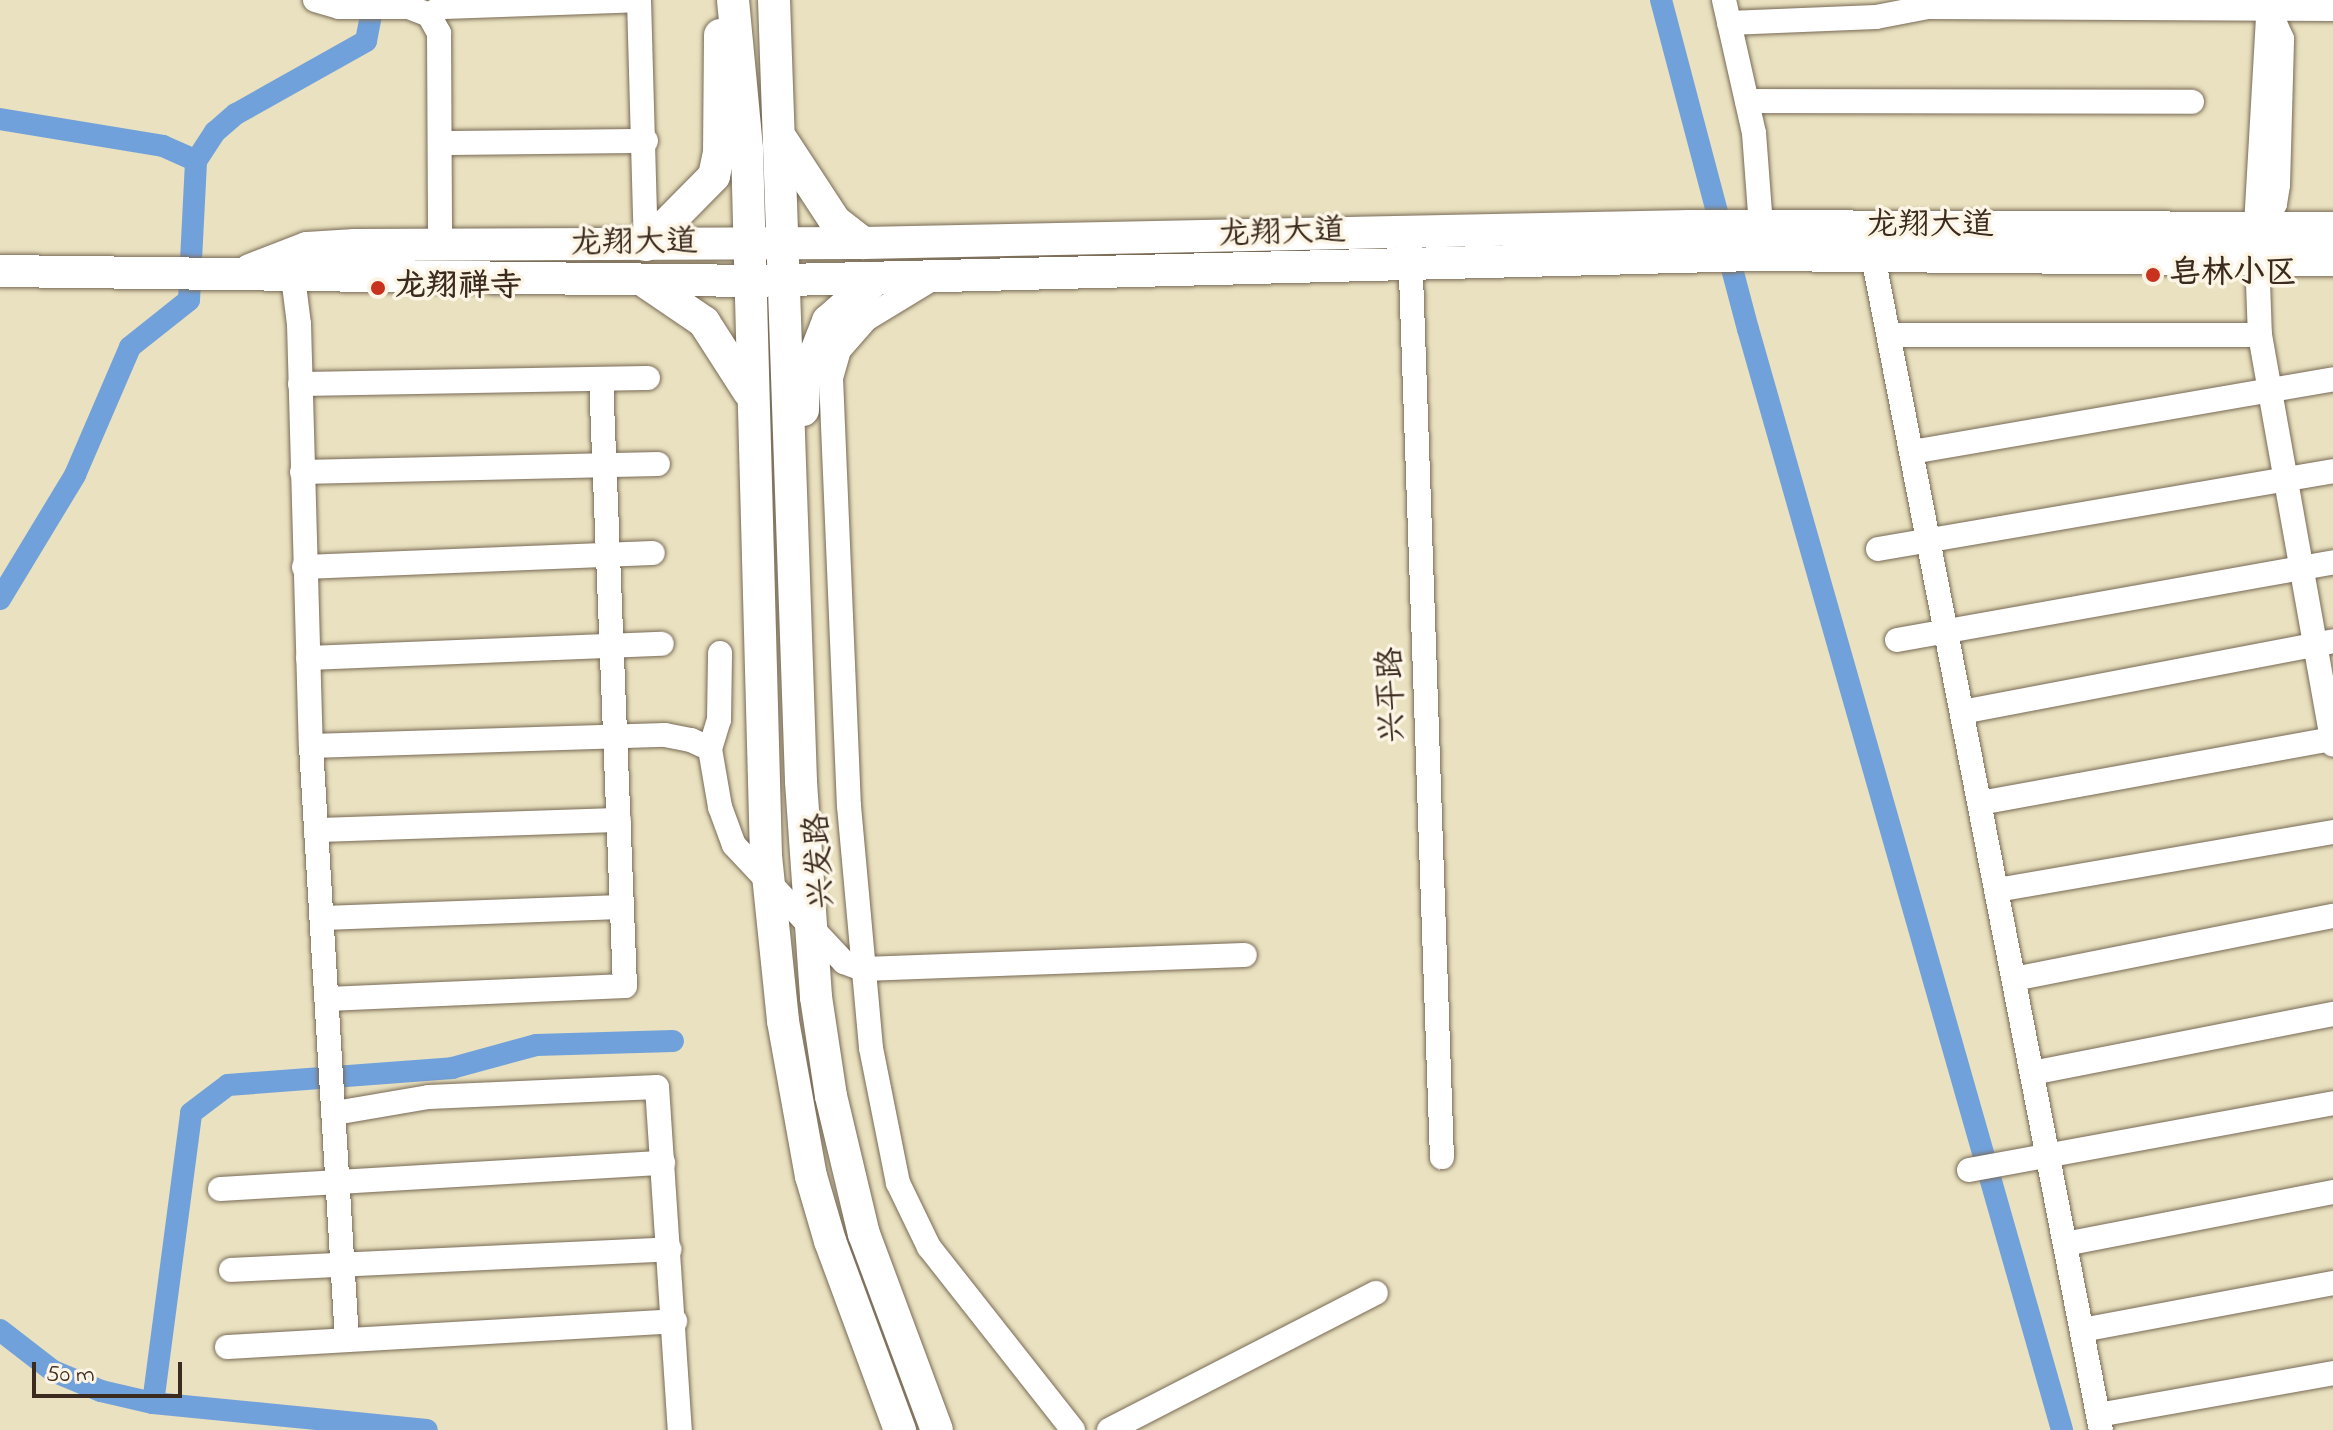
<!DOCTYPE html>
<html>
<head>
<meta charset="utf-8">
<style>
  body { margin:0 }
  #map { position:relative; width:2333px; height:1430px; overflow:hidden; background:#e9e1bf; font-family:"Indie Flower","LXGW WenKai TC",sans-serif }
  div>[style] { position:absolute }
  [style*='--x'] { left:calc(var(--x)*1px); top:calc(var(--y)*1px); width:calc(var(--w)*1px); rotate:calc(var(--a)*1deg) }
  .canal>* { height:22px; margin:-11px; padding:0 11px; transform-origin:11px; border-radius:11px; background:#71a1db }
  .roads { filter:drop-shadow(0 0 2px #786a56) drop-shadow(0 0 2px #786a56) }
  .minor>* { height:24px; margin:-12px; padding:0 12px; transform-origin:12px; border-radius:12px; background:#fff }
  .major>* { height:32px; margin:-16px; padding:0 16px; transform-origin:16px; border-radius:16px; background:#fff }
  .dots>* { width:22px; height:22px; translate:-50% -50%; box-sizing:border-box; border:4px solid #fcf5e5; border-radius:50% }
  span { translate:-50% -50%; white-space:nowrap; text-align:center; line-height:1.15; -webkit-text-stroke:7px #fcf5e5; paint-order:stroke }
  .street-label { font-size:32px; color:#3b2a1e }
  .poi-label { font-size:32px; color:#3b2a1e; font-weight:700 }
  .left { translate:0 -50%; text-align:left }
  .scale { position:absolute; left:32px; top:1362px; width:150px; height:36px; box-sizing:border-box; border:4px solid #3b2a1e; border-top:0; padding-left:10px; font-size:24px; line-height:28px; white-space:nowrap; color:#3b2a1e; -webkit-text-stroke:6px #fcf5e5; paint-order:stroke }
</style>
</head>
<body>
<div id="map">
  <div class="canal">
    <div style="--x:1661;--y:0;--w:340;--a:75.2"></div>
    <div style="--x:1748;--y:329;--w:1145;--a:74.08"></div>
    <div style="--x:0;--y:119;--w:165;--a:9.4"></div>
    <div style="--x:163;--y:146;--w:36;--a:24"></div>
    <div style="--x:0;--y:599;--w:145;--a:-58.8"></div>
    <div style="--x:75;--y:475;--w:139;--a:-66.7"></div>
    <div style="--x:130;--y:347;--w:75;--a:-38.5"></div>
    <div style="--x:189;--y:300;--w:139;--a:-87.1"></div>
    <div style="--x:196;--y:161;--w:35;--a:-57"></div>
    <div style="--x:215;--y:132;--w:28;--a:-41"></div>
    <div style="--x:236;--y:114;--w:149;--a:-29.3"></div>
    <div style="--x:366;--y:41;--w:42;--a:-79"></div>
    <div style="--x:0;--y:1330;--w:67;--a:37.7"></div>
    <div style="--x:53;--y:1371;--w:52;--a:22.6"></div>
    <div style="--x:101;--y:1391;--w:53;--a:13"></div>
    <div style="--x:153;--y:1403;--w:275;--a:5.6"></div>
    <div style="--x:153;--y:1403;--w:292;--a:-82.5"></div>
    <div style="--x:191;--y:1113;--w:46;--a:-37.1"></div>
    <div style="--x:228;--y:1085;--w:225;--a:-4.3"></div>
    <div style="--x:452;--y:1068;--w:87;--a:-15.3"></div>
    <div style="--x:536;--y:1045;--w:137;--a:-1.7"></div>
  </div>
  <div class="roads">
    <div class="minor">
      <div style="--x:315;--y:0;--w:25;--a:16"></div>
      <div style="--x:339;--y:7;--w:70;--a:0"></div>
      <div style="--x:409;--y:7;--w:22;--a:22"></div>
      <div style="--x:429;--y:15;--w:21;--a:61"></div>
      <div style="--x:439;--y:33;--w:215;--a:89.7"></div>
      <div style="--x:639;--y:0;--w:245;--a:88.4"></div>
      <div style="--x:1724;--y:0;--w:136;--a:77.3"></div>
      <div style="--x:1754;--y:133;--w:93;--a:85.7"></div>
      <div style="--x:1917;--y:0;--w:13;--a:32"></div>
      <div style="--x:1928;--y:7;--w:405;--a:0.3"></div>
      <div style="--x:2269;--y:0;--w:228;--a:93.3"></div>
      <div style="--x:2256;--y:228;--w:107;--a:87.9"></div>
      <div style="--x:2260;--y:335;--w:416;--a:79.9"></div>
      <div style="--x:429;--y:15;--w:15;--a:-32"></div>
      <div style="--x:442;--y:7;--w:197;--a:-2"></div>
      <div style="--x:1729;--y:23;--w:147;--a:-2.3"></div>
      <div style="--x:1876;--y:17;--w:53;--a:-10.9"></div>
      <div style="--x:1747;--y:101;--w:445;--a:0.1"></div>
      <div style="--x:440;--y:143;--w:206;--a:-0.6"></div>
      <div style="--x:2256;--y:228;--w:31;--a:-52"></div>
      <div style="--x:2275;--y:204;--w:19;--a:-81"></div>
      <div style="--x:2278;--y:185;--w:146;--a:-88.4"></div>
      <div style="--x:2282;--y:39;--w:22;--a:-114"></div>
      <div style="--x:1870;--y:241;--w:1211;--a:79.01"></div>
      <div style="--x:1410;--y:247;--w:911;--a:87.99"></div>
      <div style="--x:291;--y:261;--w:64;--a:82.8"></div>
      <div style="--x:299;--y:324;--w:422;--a:88.4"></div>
      <div style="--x:311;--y:746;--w:595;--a:86.53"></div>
      <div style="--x:932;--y:279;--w:77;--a:148.8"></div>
      <div style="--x:866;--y:319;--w:41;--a:131.1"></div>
      <div style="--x:839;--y:350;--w:29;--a:106"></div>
      <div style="--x:831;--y:378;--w:428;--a:87.6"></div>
      <div style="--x:849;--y:806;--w:243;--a:84.8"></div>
      <div style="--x:871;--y:1048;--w:138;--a:78.7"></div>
      <div style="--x:898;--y:1183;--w:71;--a:64.2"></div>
      <div style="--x:929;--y:1247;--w:233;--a:51.8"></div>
      <div style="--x:1889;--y:335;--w:371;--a:0"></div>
      <div style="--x:300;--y:384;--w:348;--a:-1"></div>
      <div style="--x:1912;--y:452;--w:427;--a:-9.8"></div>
      <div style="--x:302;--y:472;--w:356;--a:-1.3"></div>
      <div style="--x:1878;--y:549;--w:462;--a:-9.7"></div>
      <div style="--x:304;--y:567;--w:349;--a:-2.3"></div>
      <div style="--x:1897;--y:640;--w:443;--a:-10.1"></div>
      <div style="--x:308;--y:658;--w:354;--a:-2.3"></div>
      <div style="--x:1962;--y:712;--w:378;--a:-10.8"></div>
      <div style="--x:311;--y:746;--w:354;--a:-1.8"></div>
      <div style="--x:665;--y:735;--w:26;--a:11"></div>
      <div style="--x:691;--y:740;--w:21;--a:25"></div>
      <div style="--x:710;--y:749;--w:59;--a:80.2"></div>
      <div style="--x:720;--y:807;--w:40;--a:69.8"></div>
      <div style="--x:734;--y:845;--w:161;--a:46.8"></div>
      <div style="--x:844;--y:962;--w:19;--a:21"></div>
      <div style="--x:862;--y:969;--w:383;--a:-2.1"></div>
      <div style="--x:710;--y:749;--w:30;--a:-73"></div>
      <div style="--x:719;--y:720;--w:67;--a:-89.1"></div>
      <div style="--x:1980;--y:803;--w:359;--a:-10.3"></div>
      <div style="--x:317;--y:830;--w:302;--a:-1.9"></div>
      <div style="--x:1997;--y:890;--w:341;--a:-9.8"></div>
      <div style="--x:322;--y:918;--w:300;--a:-2.1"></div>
      <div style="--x:2014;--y:979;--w:325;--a:-11.2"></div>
      <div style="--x:328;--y:999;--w:297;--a:-2.5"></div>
      <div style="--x:625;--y:986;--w:607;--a:-92.26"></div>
      <div style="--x:2032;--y:1073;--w:307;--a:-11.1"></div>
      <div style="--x:335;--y:1113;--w:95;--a:-9.7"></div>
      <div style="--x:429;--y:1097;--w:228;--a:-2.5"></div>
      <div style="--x:657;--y:1087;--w:344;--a:86.2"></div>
      <div style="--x:1969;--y:1170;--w:370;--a:-10.4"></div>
      <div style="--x:220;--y:1189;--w:444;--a:-3.4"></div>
      <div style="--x:2065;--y:1244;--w:273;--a:-11"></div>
      <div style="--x:231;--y:1270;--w:439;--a:-2.7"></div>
      <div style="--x:2082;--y:1330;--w:255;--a:-10.6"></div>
      <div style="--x:227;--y:1347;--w:449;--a:-3.3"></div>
      <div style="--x:2098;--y:1415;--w:239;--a:-10.1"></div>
      <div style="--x:1109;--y:1430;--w:300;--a:-27.2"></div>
    </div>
    <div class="major">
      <div style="--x:733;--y:0;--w:150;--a:84.6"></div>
      <div style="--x:747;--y:149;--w:707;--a:88.46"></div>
      <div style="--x:766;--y:856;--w:166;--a:84.1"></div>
      <div style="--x:783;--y:1021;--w:158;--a:79.8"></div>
      <div style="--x:811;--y:1176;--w:68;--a:73.7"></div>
      <div style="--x:830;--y:1241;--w:202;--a:69.7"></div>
      <div style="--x:774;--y:0;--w:782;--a:88.02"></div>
      <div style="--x:801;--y:782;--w:216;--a:86"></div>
      <div style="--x:816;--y:997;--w:100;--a:81.4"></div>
      <div style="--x:831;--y:1096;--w:142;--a:76.6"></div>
      <div style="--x:864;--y:1234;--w:209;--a:69.6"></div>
      <div style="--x:782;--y:140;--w:97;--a:56.8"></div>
      <div style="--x:835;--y:221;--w:36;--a:38"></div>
      <div style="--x:646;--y:245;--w:97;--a:-45.4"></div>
      <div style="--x:714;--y:176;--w:24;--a:-78"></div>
      <div style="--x:719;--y:153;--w:118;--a:-89.5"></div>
      <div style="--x:250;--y:270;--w:61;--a:-21.1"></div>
      <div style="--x:307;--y:248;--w:48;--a:-3.6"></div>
      <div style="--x:355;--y:245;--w:508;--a:-0.23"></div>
      <div style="--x:863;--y:243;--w:827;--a:-1.18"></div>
      <div style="--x:1690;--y:226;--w:643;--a:0.18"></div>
      <div style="--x:0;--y:271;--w:749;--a:0.76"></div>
      <div style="--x:749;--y:281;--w:1006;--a:-1.48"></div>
      <div style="--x:1755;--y:255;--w:578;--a:0.5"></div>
      <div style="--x:644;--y:281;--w:73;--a:34.3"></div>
      <div style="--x:704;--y:322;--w:83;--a:57.3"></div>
      <div style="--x:803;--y:410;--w:28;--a:-88"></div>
      <div style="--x:804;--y:382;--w:66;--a:-68.5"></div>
      <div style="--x:828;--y:321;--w:65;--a:-41.3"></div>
    </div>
  </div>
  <div class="dots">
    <div style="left:2153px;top:275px;background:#c8321e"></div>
    <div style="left:378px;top:288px;background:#c8321e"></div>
  </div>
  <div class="street-label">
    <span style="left:1930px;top:227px">龙翔大道</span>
    <span style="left:1282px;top:235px;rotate:-2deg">龙翔大道</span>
    <span style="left:634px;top:245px;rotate:-1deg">龙翔大道</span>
    <span style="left:1394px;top:695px;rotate:-92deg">兴平路</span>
    <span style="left:822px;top:861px;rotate:-94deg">兴发路</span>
  </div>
  <div class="poi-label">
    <span class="left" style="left:2169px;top:275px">皂林小区</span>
    <span class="left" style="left:394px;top:288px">龙翔禅寺</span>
  </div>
  <div class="scale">50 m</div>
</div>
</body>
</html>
